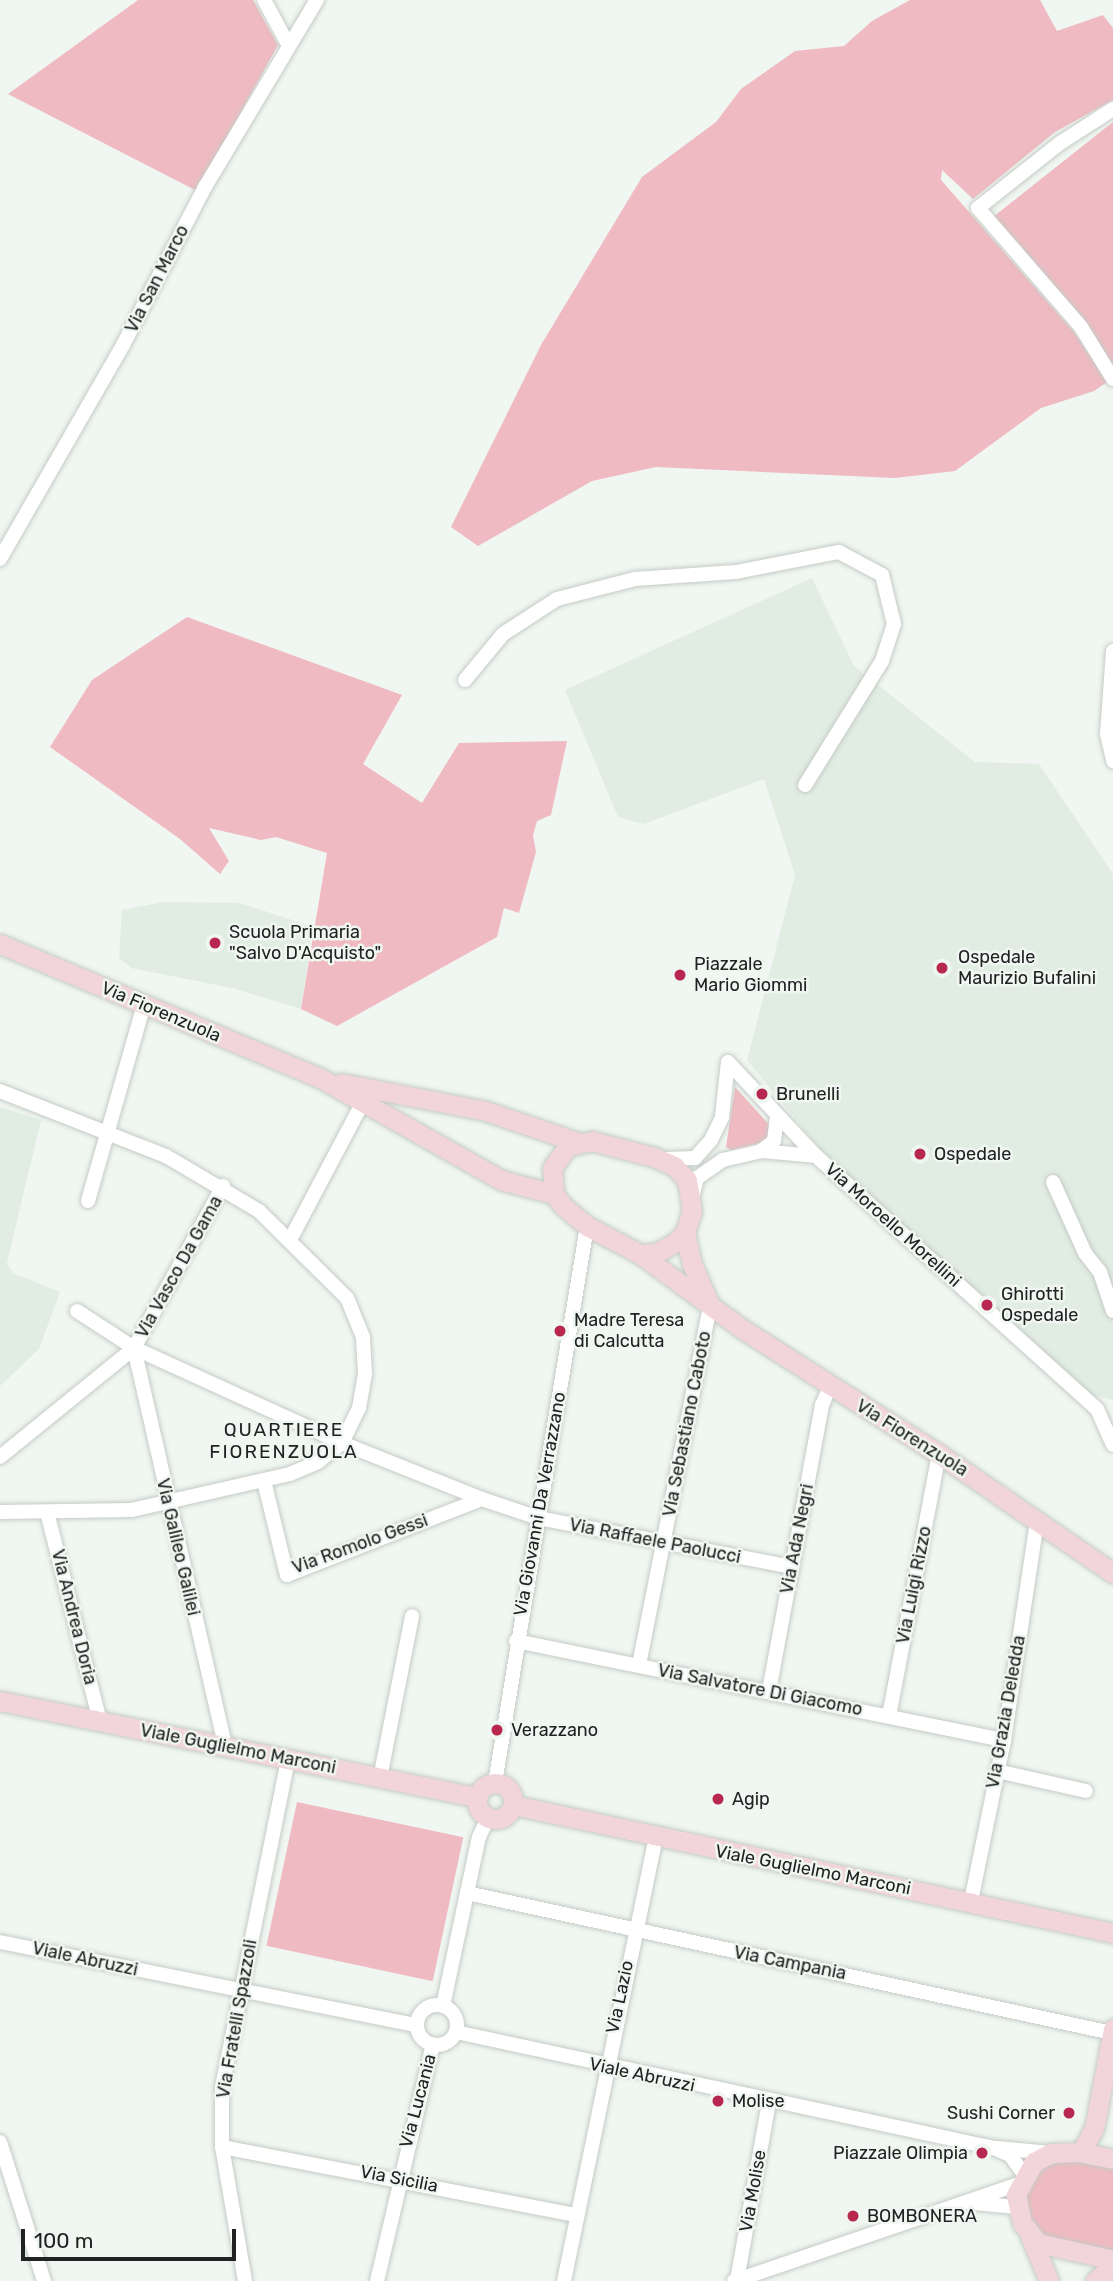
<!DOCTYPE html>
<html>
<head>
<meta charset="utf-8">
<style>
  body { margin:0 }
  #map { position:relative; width:1113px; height:2281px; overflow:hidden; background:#f0f6f1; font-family:Rubik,sans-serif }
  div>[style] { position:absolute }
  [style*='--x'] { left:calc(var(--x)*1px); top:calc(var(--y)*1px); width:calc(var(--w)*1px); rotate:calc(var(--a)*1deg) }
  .built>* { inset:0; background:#e1ede3 }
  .green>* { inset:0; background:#efbac1; transform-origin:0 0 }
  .roads { filter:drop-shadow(0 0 2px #c5cbc6) drop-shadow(0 0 2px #c5cbc6) }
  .street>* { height:14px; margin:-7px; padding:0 7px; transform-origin:7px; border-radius:7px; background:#fff }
  .street>.ring { margin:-7px; padding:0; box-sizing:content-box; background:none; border:14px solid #fff; border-radius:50% }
  .secondary>* { height:19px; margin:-9.5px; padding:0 9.5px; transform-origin:9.5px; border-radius:9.5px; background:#f2d5da }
  .secondary>.ring { margin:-9.5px; padding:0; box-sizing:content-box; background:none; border:19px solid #f2d5da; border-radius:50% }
  .dots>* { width:19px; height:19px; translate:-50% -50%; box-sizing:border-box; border:4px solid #f0f6f1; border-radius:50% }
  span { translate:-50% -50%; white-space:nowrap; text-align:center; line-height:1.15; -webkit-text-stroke:5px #f0f6f1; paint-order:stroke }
  .street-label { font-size:18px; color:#202321 }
  .poi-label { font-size:18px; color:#202321 }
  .left { translate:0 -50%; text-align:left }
  .right { translate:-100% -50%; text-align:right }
  .neighbourhood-label { font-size:19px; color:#202321; letter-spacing:2px }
  .scale { position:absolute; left:21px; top:2229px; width:215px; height:32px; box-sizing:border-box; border:4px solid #202321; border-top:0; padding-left:9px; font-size:21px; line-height:24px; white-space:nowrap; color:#202321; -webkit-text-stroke:5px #f0f6f1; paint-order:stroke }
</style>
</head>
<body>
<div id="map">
  <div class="built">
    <div style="clip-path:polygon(812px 578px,854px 666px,975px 762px,1039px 764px,1113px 874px,1113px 1400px,1088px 1394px,823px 1152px,747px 1060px,795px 875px,764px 779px,644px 824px,618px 817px,565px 690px)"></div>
    <div style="clip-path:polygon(163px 902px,240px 903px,313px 927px,301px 1009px,232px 988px,131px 968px,119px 958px,122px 910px)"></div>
    <div style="clip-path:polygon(0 1107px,41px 1120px,7px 1263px,13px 1273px,60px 1292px,39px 1349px,0 1386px)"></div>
  </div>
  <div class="green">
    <div style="clip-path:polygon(138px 0,253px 0,278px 45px,197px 191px,8px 94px)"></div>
    <div style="clip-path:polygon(910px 0,1040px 0,1057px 31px,1103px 15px,1113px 28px,1113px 100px,1055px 132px,973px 199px,942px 170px,941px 180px,1074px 332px,1107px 382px,1094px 391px,1041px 408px,955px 471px,895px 478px,656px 467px,592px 481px,478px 546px,451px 527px,541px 345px,642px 177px,716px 122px,741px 89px,795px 51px,844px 46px,872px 21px)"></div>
    <div style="clip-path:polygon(1113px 122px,1113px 369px,993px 217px)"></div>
    <div style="clip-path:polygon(187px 617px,402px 695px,363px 764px,422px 803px,459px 743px,567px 741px,551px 815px,537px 821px,533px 835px,536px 852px,519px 913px,504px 908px,497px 937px,337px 1026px,301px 1009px,327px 853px,276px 837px,261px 840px,209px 828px,229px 861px,220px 874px,180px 839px,50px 747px,92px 680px)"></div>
    <div style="clip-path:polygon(735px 1087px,774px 1130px,767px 1141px,731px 1150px,726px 1147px)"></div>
    <div style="left:297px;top:1802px;width:170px;height:147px;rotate:12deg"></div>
    <div style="clip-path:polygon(1069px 2159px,1113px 2167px,1113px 2251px,1040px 2238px,1032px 2227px,1025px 2191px,1041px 2168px)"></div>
  </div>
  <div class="roads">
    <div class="street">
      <div style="--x:264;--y:0;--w:50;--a:61.4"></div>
      <div style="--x:1113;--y:109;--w:63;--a:147.3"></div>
      <div style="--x:1060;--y:143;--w:105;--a:141.6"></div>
      <div style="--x:978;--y:208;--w:157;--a:49.1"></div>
      <div style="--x:1081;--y:327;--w:61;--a:58.4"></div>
      <div style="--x:0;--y:559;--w:247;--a:-60.1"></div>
      <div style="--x:123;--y:345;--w:178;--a:-62.6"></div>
      <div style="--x:205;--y:187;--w:218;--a:-59.1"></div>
      <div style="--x:1113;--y:651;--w:83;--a:94.1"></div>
      <div style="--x:1107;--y:734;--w:28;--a:77"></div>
      <div style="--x:465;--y:680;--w:60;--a:-50.4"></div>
      <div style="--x:503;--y:634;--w:64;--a:-32.9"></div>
      <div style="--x:557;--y:599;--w:81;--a:-14.4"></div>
      <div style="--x:635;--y:579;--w:101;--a:-4"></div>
      <div style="--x:736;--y:572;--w:105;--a:-11"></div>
      <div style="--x:839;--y:552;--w:49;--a:28.1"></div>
      <div style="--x:882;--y:575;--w:50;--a:76.2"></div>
      <div style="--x:894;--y:624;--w:39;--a:108"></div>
      <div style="--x:882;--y:661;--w:146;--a:121.8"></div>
      <div style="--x:728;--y:1062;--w:129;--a:46.9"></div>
      <div style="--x:816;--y:1156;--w:378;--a:42"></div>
      <div style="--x:1097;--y:1409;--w:39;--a:66"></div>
      <div style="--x:0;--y:1091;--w:178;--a:21.4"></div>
      <div style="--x:166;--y:1156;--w:108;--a:30.6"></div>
      <div style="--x:259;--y:1211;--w:124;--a:44.7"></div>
      <div style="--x:347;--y:1298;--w:42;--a:67.7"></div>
      <div style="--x:363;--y:1337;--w:37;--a:87"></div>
      <div style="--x:365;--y:1374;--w:35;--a:100"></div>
      <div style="--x:359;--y:1408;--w:39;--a:116"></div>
      <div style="--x:342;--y:1443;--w:31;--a:142"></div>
      <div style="--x:318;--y:1462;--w:30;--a:157"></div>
      <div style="--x:290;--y:1474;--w:162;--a:167.2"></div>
      <div style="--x:132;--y:1510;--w:132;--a:179.1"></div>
      <div style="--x:761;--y:1151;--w:16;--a:-38"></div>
      <div style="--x:774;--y:1141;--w:23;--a:-83"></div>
      <div style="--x:665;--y:1159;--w:30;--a:-2"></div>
      <div style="--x:695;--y:1158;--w:24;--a:-48"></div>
      <div style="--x:711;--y:1140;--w:25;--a:-64"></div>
      <div style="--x:722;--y:1117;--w:55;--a:-83.8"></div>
      <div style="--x:1053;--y:1182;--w:78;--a:65.7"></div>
      <div style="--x:1085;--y:1253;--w:24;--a:52"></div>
      <div style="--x:1100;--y:1272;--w:41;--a:71.6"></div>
      <div style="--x:692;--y:1197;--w:20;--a:-75"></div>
      <div style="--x:697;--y:1178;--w:32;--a:-35"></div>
      <div style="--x:723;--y:1160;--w:39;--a:-13"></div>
      <div style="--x:761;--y:1151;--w:55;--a:5.2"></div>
      <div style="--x:88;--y:1201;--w:204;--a:-74.1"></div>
      <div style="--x:291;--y:1238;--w:154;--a:-62.1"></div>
      <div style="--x:77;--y:1311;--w:68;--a:33"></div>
      <div style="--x:134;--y:1348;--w:229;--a:24.5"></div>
      <div style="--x:342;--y:1443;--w:151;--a:21.8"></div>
      <div style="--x:482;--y:1499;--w:59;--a:18.7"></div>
      <div style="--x:538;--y:1518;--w:259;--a:10.9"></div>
      <div style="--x:134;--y:1348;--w:408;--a:77.1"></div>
      <div style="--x:0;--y:1457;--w:173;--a:-39.1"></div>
      <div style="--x:134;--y:1348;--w:185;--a:-61.2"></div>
      <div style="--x:264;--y:1481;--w:97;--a:76.3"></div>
      <div style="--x:287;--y:1575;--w:209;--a:-21.3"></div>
      <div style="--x:47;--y:1512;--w:217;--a:75.8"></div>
      <div style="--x:516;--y:1641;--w:498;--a:11.5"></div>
      <div style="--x:639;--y:1665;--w:366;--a:-78.8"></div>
      <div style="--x:769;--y:1691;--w:291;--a:-79.5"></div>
      <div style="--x:822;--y:1405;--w:20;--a:-66"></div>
      <div style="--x:889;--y:1716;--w:267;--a:-79.2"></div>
      <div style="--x:997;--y:1771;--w:91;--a:12.7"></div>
      <div style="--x:380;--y:1778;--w:165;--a:-78.8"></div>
      <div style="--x:495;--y:1783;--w:565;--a:-80.62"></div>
      <div style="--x:467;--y:1893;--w:660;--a:12.25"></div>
      <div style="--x:971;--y:1901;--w:164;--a:-78.4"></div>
      <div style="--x:1004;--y:1740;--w:221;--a:-81.4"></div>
      <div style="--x:0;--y:1942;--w:424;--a:11.3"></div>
      <div class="ring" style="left:417px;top:2005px;width:26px;height:26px"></div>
      <div style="--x:443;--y:2006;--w:173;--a:-78"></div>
      <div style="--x:479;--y:1837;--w:21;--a:-65"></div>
      <div style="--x:456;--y:2032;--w:550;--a:12.17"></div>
      <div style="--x:994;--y:2148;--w:17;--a:24"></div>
      <div style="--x:1010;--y:2155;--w:24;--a:54"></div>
      <div style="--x:0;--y:2142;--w:146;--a:72.4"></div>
      <div style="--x:222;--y:2147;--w:359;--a:10.9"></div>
      <div style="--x:997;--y:2148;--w:54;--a:5.3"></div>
      <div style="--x:975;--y:2203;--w:41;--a:5.6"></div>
      <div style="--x:737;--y:2280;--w:180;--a:-79.8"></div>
      <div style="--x:245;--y:2281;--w:136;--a:-99.7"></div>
      <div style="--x:222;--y:2147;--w:60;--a:-90"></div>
      <div style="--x:222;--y:2087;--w:335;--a:-78.6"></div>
      <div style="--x:377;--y:2281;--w:243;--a:-76.7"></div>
      <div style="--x:564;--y:2281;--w:452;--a:-78.3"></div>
      <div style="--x:734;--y:2281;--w:301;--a:-18.8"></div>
    </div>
    <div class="secondary">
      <div style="--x:0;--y:944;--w:349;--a:22.7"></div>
      <div style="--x:322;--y:1079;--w:206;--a:29.4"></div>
      <div style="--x:501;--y:1180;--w:55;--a:14.8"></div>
      <div style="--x:341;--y:1083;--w:148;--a:10.9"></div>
      <div style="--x:486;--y:1111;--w:96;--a:18.8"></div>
      <div style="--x:592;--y:1141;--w:64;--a:14.5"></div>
      <div style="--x:654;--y:1157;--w:22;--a:24"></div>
      <div style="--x:674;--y:1166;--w:19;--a:47"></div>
      <div style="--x:687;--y:1180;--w:31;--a:81"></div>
      <div style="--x:692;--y:1211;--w:22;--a:108"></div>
      <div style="--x:685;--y:1232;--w:13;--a:132"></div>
      <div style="--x:676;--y:1242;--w:23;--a:151"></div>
      <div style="--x:656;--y:1253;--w:16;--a:176"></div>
      <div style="--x:640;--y:1254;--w:60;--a:-152.2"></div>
      <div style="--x:587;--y:1226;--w:31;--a:-140"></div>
      <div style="--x:563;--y:1206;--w:15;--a:-127"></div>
      <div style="--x:554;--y:1194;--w:26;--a:-94"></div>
      <div style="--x:552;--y:1168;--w:27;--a:-54"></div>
      <div style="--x:568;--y:1146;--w:25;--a:-12"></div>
      <div style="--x:685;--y:1232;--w:33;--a:78"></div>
      <div style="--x:692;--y:1264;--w:45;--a:66.3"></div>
      <div style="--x:640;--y:1254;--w:125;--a:36.2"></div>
      <div style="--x:741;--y:1328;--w:235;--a:32.5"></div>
      <div style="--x:939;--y:1454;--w:211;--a:34.4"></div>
      <div style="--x:0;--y:1701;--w:487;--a:11.4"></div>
      <div class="ring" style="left:477px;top:1783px;width:17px;height:17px"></div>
      <div style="--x:513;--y:1805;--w:614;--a:12.04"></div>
      <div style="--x:1081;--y:2152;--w:26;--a:-61"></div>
      <div style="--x:1094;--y:2129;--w:102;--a:-79.2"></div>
      <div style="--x:1113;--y:2159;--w:33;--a:-168"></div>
      <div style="--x:1081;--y:2152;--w:30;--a:178"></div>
      <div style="--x:1051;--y:2153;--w:19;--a:152"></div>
      <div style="--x:1034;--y:2162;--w:38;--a:119"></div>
      <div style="--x:1016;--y:2195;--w:29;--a:78"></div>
      <div style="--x:1022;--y:2223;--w:26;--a:51"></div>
      <div style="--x:1038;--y:2243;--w:77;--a:12.8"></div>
      <div style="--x:1030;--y:2236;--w:49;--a:67.1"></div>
      <div style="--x:1095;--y:2281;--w:24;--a:-42"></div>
    </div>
  </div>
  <div class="dots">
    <div style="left:215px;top:943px;background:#b72750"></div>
    <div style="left:942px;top:968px;background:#b72750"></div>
    <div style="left:680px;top:975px;background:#b72750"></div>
    <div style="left:762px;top:1094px;background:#b72750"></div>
    <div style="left:920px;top:1154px;background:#b72750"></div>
    <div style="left:987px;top:1305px;background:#b72750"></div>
    <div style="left:560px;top:1331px;background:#b72750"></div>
    <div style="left:497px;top:1730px;background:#b72750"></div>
    <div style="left:718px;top:1799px;background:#b72750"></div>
    <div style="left:718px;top:2101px;background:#b72750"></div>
    <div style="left:1069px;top:2113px;background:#b72750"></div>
    <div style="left:982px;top:2153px;background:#b72750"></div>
    <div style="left:853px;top:2216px;background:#b72750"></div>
  </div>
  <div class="street-label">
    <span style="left:157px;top:279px;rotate:-63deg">Via San Marco</span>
    <span style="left:161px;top:1012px;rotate:23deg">Via Fiorenzuola</span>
    <span style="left:893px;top:1225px;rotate:42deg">Via Moroello Morellini</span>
    <span style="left:179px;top:1267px;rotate:-61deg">Via Vasco Da Gama</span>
    <span style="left:687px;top:1424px;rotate:-79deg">Via Sebastiano Caboto</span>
    <span style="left:912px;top:1438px;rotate:32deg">Via Fiorenzuola</span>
    <span style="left:540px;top:1504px;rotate:-80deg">Via Giovanni Da Verrazzano</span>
    <span style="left:797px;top:1539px;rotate:-79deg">Via Ada Negri</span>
    <span style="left:655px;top:1541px;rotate:11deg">Via Raffaele Paolucci</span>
    <span style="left:360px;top:1544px;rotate:-20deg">Via Romolo Gessi</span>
    <span style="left:178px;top:1547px;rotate:77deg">Via Galileo Galilei</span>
    <span style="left:914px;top:1585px;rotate:-79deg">Via Luigi Rizzo</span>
    <span style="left:74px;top:1617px;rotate:76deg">Via Andrea Doria</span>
    <span style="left:760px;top:1690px;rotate:11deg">Via Salvatore Di Giacomo</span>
    <span style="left:1006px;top:1712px;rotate:-80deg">Via Grazia Deledda</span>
    <span style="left:238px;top:1749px;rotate:11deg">Viale Guglielmo Marconi</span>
    <span style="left:813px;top:1870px;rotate:11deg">Viale Guglielmo Marconi</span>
    <span style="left:85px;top:1959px;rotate:12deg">Viale Abruzzi</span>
    <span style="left:790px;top:1963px;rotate:11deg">Via Campania</span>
    <span style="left:620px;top:1997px;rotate:-78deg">Via Lazio</span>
    <span style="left:237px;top:2019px;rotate:-80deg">Via Fratelli Spazzoli</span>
    <span style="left:642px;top:2075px;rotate:12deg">Viale Abruzzi</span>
    <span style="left:418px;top:2101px;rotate:-75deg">Via Lucania</span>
    <span style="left:399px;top:2179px;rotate:11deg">Via Sicilia</span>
    <span style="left:753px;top:2191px;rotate:-80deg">Via Molise</span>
  </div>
  <div class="poi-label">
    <span class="left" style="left:229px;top:943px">Scuola Primaria<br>"Salvo D'Acquisto"</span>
    <span class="left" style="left:958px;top:968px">Ospedale<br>Maurizio Bufalini</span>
    <span class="left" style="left:694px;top:975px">Piazzale<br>Mario Giommi</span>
    <span class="left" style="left:776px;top:1094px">Brunelli</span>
    <span class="left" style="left:934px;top:1154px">Ospedale</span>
    <span class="left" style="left:1001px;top:1305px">Ghirotti<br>Ospedale</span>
    <span class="left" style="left:574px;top:1331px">Madre Teresa<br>di Calcutta</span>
    <span class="left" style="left:511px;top:1730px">Verazzano</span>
    <span class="left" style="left:732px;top:1799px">Agip</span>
    <span class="left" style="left:732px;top:2101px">Molise</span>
    <span class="right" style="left:1055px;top:2113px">Sushi Corner</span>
    <span class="right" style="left:968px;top:2153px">Piazzale Olimpia</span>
    <span class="left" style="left:867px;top:2216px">BOMBONERA</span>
  </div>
  <div class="neighbourhood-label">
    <span style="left:284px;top:1441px">QUARTIERE<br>FIORENZUOLA</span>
  </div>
  <div class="scale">100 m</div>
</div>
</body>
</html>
